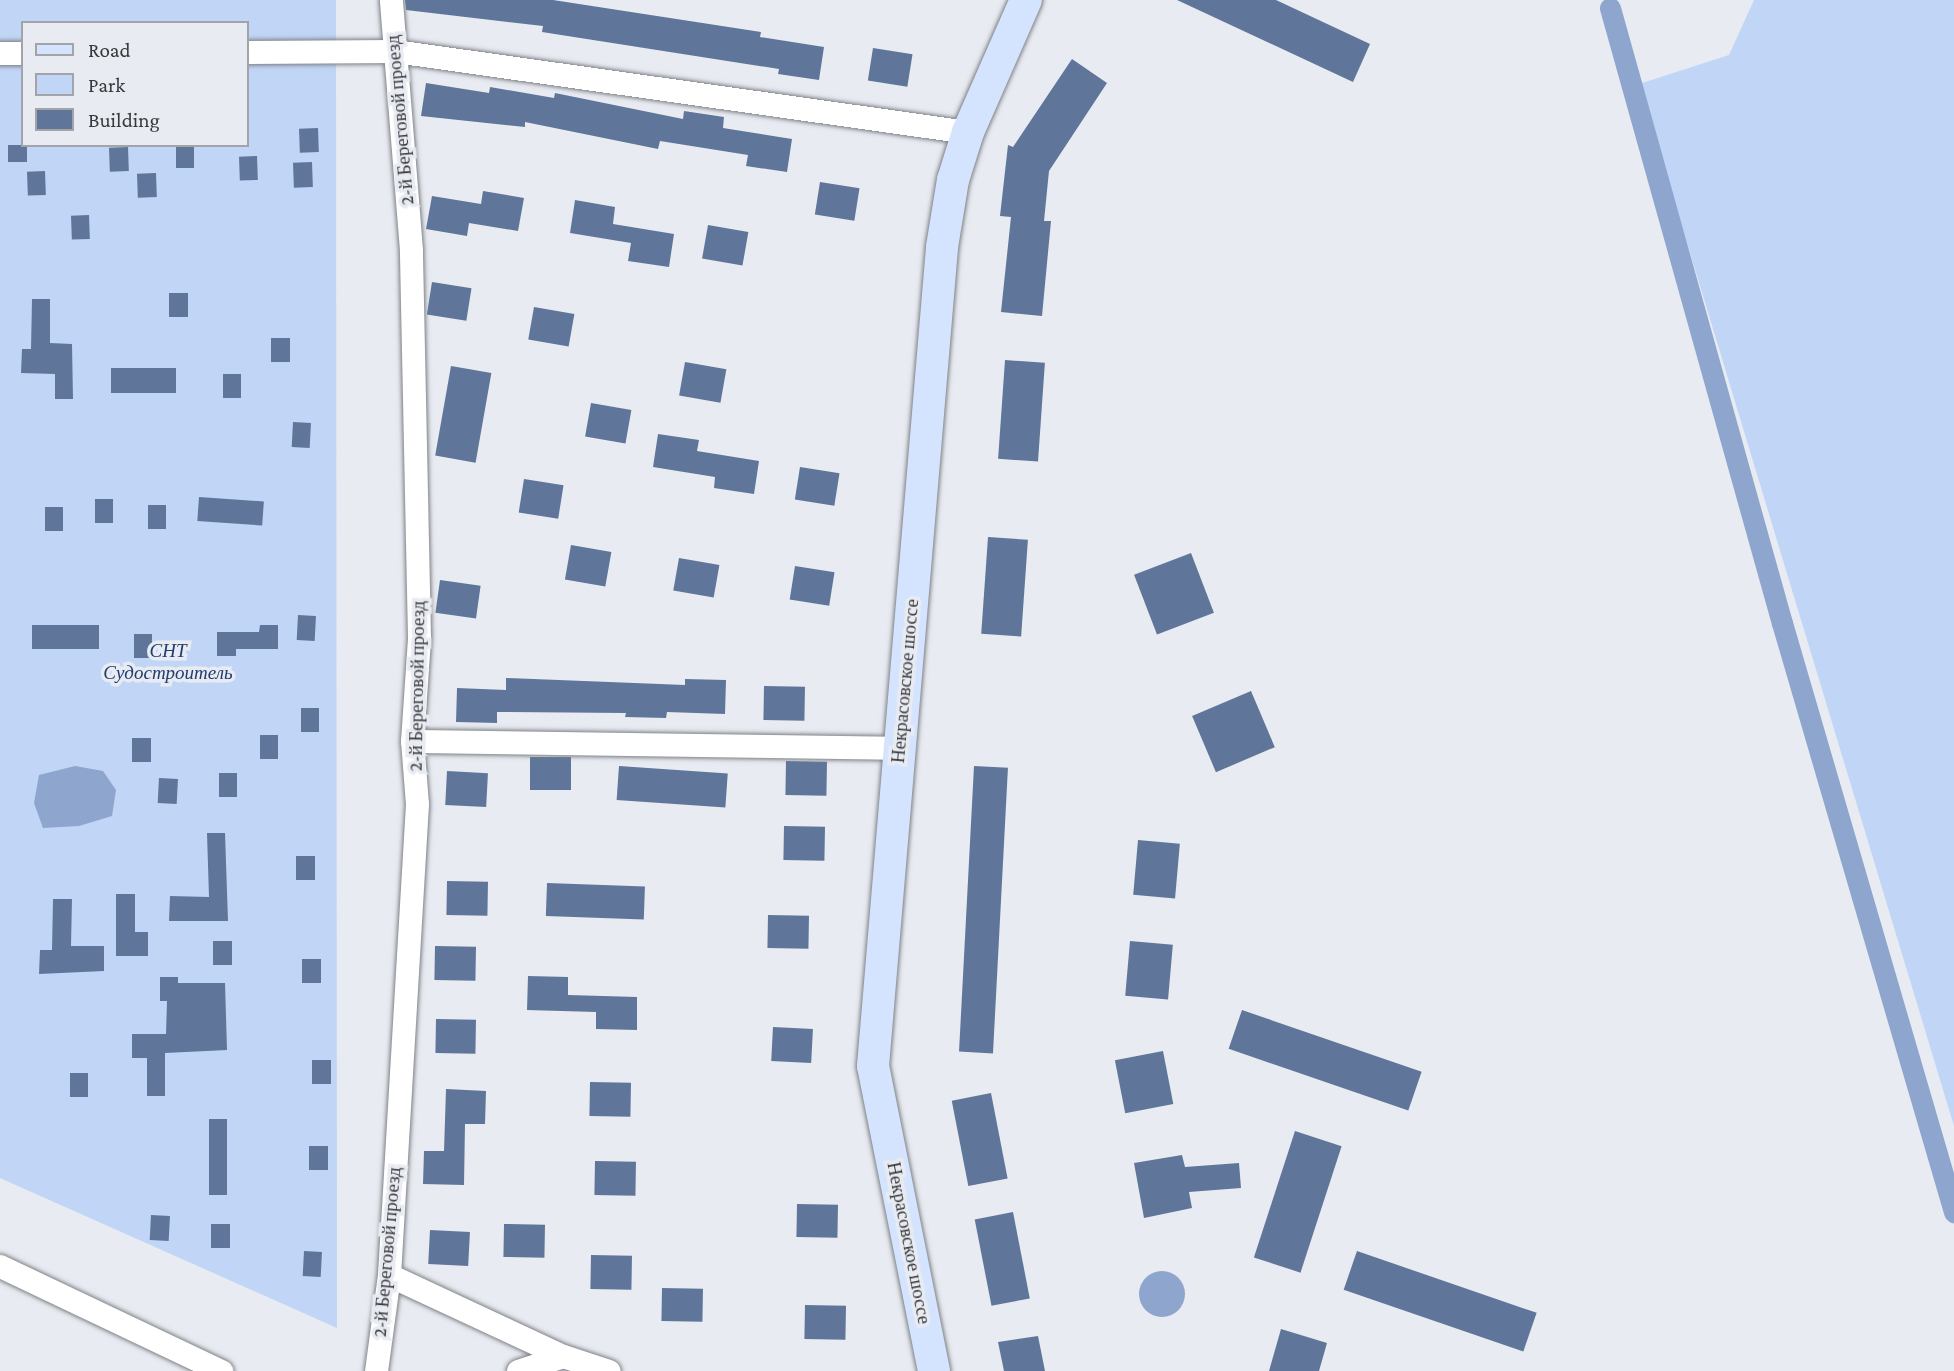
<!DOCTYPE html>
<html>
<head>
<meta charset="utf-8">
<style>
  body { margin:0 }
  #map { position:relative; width:1954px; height:1371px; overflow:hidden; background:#e8ebf1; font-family:"Crimson Pro",serif }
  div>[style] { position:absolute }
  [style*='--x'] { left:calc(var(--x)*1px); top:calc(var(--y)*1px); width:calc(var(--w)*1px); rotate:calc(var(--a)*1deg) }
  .green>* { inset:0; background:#c1d5f6 }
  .water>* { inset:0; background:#8ea6cd }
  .round { border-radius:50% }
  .canal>* { height:21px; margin:-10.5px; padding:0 10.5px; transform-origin:10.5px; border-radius:10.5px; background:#8ea6cd }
  .building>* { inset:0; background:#5f769a; transform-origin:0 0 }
  .roads { filter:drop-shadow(0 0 2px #7f8287) drop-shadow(0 0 2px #7f8287) }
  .minor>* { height:23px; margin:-11.5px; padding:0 11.5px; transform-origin:11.5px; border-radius:11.5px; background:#fff }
  .secondary>* { height:32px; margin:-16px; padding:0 16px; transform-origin:16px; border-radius:16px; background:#d4e4fe }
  span { translate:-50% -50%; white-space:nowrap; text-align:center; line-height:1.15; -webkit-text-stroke:7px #e8ebf1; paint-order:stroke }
  .street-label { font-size:19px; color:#38393b }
  .park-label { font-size:19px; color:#1f3d6f; font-style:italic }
  .legend { position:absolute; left:21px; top:21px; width:228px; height:126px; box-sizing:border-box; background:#e8ebf1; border:2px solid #a2a4a8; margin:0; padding:9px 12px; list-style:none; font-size:21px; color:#38393b }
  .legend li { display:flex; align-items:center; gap:14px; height:35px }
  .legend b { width:35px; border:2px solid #a2a4a8 }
</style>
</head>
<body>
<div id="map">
  <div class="green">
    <div style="clip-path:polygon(evenodd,0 0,336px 0,337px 1328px,0 1178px,0 0,23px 23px,247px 23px,247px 145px,23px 145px,23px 23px)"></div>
    <div style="clip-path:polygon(1754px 0,1954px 0,1954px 1126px,1639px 84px,1729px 55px)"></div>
  </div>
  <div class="water">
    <div style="clip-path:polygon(75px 766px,103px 771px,116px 790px,112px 816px,79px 826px,43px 828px,34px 803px,39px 775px)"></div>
    <div class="round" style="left:1139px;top:1271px;width:46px;height:46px"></div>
  </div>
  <div class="canal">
    <div style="--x:1610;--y:8;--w:639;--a:74.38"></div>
    <div style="--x:1782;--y:623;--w:614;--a:73.72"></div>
  </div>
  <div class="building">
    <div style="clip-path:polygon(405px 0,553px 0,761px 32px,760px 37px,824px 47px,819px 80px,778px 74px,779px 69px,542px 32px,543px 26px,406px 10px)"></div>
    <div style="clip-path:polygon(1177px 0,1276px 0,1370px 44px,1353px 82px)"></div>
    <div style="left:873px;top:48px;width:40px;height:33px;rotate:9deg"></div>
    <div style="clip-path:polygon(1072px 59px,1107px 83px,1049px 171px,1044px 221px,1051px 221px,1042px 316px,1001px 312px,1011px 217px,1000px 216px,1008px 145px,1013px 147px)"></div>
    <div style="clip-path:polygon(426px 83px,489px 93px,490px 87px,554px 98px,555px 93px,683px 119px,684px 111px,724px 117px,723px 128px,792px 139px,787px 172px,746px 166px,748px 155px,660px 141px,658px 149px,525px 122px,525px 127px,421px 116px)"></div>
    <div style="left:318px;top:128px;width:24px;height:19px;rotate:88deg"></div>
    <div style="left:8px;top:145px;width:19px;height:17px"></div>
    <div style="left:176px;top:145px;width:18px;height:23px"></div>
    <div style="left:128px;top:147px;width:24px;height:19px;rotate:88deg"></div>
    <div style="left:257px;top:156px;width:24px;height:18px;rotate:88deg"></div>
    <div style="left:312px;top:162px;width:25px;height:19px;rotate:88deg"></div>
    <div style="left:45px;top:171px;width:24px;height:18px;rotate:88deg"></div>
    <div style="left:156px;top:173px;width:24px;height:19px;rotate:88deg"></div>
    <div style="left:820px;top:182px;width:40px;height:33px;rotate:9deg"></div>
    <div style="clip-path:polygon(483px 191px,524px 198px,518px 231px,469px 223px,467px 236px,426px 229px,432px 196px,481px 204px)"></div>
    <div style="clip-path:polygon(575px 200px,615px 207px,613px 224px,674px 234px,669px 267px,628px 261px,631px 243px,570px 233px)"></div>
    <div style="left:89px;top:215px;width:24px;height:18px;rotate:88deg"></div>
    <div style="left:708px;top:225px;width:41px;height:34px;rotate:10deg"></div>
    <div style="left:432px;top:282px;width:40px;height:33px;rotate:9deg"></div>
    <div style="left:169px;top:293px;width:19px;height:24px"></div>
    <div style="clip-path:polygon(32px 299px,50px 299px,50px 343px,72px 344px,73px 399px,55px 399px,55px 374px,21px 373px,22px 349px,31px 349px)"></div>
    <div style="left:534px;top:307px;width:41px;height:33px;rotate:10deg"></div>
    <div style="left:271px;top:338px;width:19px;height:24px"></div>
    <div style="left:1005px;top:360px;width:40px;height:99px;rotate:4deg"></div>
    <div style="left:685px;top:362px;width:42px;height:34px;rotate:10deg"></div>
    <div style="left:451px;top:366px;width:41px;height:91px;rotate:10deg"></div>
    <div style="left:176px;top:368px;width:25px;height:65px;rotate:90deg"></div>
    <div style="left:223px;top:374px;width:18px;height:24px"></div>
    <div style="left:591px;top:403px;width:41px;height:34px;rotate:10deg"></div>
    <div style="left:293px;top:422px;width:18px;height:25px;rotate:3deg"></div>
    <div style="clip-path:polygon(658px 434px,699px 440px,697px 451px,759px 461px,754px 494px,714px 488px,715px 477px,653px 467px)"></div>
    <div style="left:800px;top:467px;width:40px;height:33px;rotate:9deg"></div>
    <div style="left:524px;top:479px;width:40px;height:34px;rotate:9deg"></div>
    <div style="left:199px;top:497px;width:65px;height:24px;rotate:4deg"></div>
    <div style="left:95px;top:499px;width:18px;height:24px"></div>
    <div style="left:148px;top:505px;width:18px;height:24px"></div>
    <div style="left:45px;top:507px;width:18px;height:24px"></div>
    <div style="left:988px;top:537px;width:40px;height:97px;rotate:4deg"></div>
    <div style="left:571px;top:545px;width:41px;height:35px;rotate:10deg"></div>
    <div style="left:1191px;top:553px;width:64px;height:61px;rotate:69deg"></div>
    <div style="left:679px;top:558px;width:41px;height:33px;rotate:10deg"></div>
    <div style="left:795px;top:566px;width:40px;height:34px;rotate:9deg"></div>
    <div style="left:440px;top:580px;width:41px;height:33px;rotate:8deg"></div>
    <div style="left:298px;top:615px;width:18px;height:25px;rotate:3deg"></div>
    <div style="left:99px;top:625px;width:24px;height:67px;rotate:90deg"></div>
    <div style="clip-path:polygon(260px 625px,278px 625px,278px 649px,236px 649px,236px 656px,217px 656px,217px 632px,259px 632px)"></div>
    <div style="left:134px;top:634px;width:18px;height:24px"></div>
    <div style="clip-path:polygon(506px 678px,685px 685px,685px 679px,726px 680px,725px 714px,667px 712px,666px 718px,625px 717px,626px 713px,497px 712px,497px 723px,456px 722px,457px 688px,506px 690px)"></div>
    <div style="left:764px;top:686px;width:41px;height:34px;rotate:1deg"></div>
    <div style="left:1251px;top:691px;width:61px;height:64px;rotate:67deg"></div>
    <div style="left:301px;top:708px;width:18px;height:24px"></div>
    <div style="left:260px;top:735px;width:18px;height:24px"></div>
    <div style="left:132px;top:738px;width:19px;height:24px"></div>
    <div style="left:530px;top:757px;width:41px;height:33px"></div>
    <div style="left:786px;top:761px;width:41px;height:34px;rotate:1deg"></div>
    <div style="left:619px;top:766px;width:109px;height:34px;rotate:4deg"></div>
    <div style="left:974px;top:766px;width:34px;height:286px;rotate:3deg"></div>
    <div style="left:447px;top:771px;width:41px;height:34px;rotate:3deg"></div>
    <div style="left:219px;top:773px;width:18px;height:24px"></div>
    <div style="left:159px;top:778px;width:19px;height:25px;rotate:3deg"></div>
    <div style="left:784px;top:826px;width:41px;height:34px;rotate:1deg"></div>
    <div style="clip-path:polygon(207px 833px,225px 833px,228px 921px,169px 921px,170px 896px,209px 897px)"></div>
    <div style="left:1138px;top:840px;width:42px;height:55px;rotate:5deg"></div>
    <div style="left:296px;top:856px;width:19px;height:24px"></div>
    <div style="left:447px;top:881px;width:41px;height:34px;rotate:1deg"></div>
    <div style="left:547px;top:883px;width:98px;height:33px;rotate:2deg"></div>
    <div style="clip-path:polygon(116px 894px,135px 894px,135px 932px,148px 932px,148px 956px,116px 956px)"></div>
    <div style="clip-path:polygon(53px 899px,72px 899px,71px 946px,104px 946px,104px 971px,39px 974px,40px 950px,52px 950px)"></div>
    <div style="left:768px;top:915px;width:41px;height:33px;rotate:1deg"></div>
    <div style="left:213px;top:941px;width:19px;height:24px"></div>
    <div style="left:1130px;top:941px;width:43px;height:55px;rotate:5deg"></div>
    <div style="left:435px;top:946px;width:41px;height:34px;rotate:1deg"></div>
    <div style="left:302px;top:959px;width:19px;height:24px"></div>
    <div style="clip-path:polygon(528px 976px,568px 977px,568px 995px,637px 997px,637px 1030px,596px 1029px,596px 1012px,527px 1010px)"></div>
    <div style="clip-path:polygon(160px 977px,178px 977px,178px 983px,225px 983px,227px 1050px,165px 1053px,165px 1096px,147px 1096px,147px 1058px,132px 1058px,132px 1034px,166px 1034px,167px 1001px,160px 1001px)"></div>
    <div style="left:1242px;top:1010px;width:190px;height:41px;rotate:19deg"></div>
    <div style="left:436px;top:1019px;width:40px;height:34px;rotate:1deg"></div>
    <div style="left:773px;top:1027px;width:40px;height:34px;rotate:3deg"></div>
    <div style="left:1163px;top:1051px;width:54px;height:49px;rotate:79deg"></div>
    <div style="left:312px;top:1060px;width:19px;height:24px"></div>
    <div style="left:70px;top:1073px;width:18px;height:24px"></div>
    <div style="left:590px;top:1082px;width:41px;height:34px;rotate:1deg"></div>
    <div style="clip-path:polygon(446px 1089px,486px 1091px,485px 1124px,465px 1124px,464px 1185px,423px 1184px,424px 1151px,444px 1151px)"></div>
    <div style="left:991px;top:1093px;width:87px;height:40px;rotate:79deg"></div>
    <div style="left:209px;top:1119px;width:18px;height:76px"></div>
    <div style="left:1295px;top:1131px;width:49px;height:133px;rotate:18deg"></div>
    <div style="left:309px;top:1146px;width:19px;height:24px"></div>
    <div style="clip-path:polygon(1182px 1155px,1185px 1167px,1239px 1163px,1241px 1188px,1189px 1192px,1192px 1208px,1144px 1218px,1134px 1163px)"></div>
    <div style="left:595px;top:1161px;width:41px;height:34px;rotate:1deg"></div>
    <div style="left:797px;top:1204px;width:41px;height:33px;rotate:1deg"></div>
    <div style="left:1013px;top:1212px;width:88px;height:39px;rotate:79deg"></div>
    <div style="left:151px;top:1215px;width:19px;height:25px;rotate:3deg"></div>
    <div style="left:211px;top:1224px;width:19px;height:24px"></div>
    <div style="left:504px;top:1224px;width:41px;height:33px;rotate:1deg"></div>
    <div style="left:430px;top:1230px;width:40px;height:34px;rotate:3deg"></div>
    <div style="left:304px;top:1251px;width:18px;height:25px;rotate:3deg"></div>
    <div style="left:1357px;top:1251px;width:190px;height:41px;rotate:19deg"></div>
    <div style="left:591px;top:1255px;width:41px;height:34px;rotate:1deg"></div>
    <div style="left:662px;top:1288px;width:41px;height:33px;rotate:1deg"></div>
    <div style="left:805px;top:1305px;width:41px;height:34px;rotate:1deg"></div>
    <div style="clip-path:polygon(1281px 1329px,1327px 1343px,1319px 1371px,1269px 1371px)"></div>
    <div style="clip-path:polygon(1038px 1336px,1045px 1371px,1004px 1371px,998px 1342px)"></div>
  </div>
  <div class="roads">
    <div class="minor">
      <div style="--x:247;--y:52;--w:148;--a:-0.4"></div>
      <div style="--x:395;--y:51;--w:579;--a:8.05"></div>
      <div style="--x:0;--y:53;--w:23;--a:0"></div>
      <div style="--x:412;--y:741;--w:487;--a:0.8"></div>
      <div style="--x:0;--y:1266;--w:245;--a:25.4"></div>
      <div style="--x:389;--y:1275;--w:192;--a:25"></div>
      <div style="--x:563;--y:1356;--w:48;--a:18.1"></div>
      <div style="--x:376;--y:1371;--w:97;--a:-82.3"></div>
      <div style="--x:389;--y:1275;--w:472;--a:-86.6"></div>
      <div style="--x:417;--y:804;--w:63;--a:-94.5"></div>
      <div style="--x:412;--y:741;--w:104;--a:-86.1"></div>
      <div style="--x:419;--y:637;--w:387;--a:-91.2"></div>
      <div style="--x:411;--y:250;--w:251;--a:-94.6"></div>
      <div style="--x:518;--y:1371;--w:47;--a:-18.4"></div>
    </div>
    <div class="secondary">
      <div style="--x:934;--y:1371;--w:311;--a:-101.3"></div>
      <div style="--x:873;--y:1066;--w:822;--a:-85.18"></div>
      <div style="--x:942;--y:247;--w:68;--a:-80.7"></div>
      <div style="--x:953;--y:180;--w:50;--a:-72.6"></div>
      <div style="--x:968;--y:132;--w:144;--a:-66.3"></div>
    </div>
  </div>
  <div class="street-label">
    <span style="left:400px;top:120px;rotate:-95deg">2-й Береговой проезд</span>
    <span style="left:905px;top:681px;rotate:-85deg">Некрасовское шоссе</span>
    <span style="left:417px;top:686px;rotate:-89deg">2-й Береговой проезд</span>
    <span style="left:909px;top:1243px;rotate:79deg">Некрасовское шоссе</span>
    <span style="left:387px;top:1252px;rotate:-85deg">2-й Береговой проезд</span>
  </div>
  <div class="park-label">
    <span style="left:168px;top:662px">СНТ<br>Судостроитель</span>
  </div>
  <ul class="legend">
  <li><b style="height:9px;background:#d4e4fe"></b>Road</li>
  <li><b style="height:19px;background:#c1d5f6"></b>Park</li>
  <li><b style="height:19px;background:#5f769a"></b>Building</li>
  </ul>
</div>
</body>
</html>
